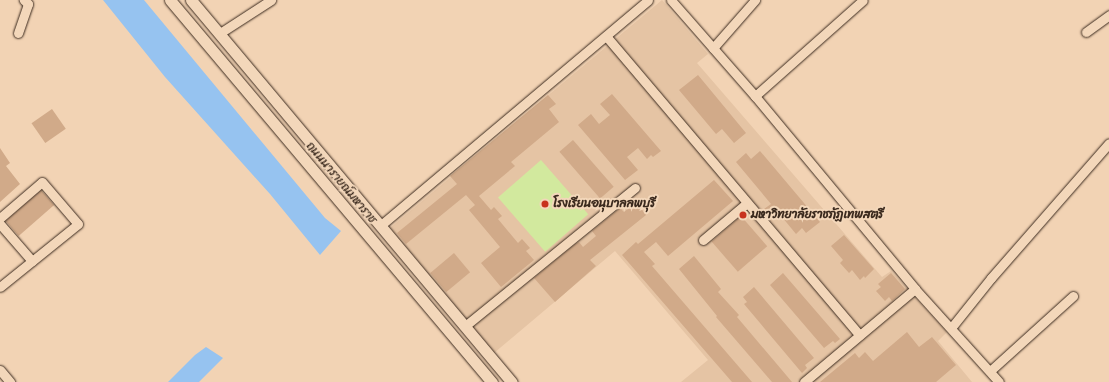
<!DOCTYPE html>
<html>
<head>
<meta charset="utf-8">
<style>
  body { margin:0 }
  #map { position:relative; width:1109px; height:382px; overflow:hidden; background:#f2d3b4; font-family:Sriracha,"Playpen Sans Thai",sans-serif }
  div>[style] { position:absolute }
  [style*='--x'] { left:calc(var(--x)*1px); top:calc(var(--y)*1px); width:calc(var(--w)*1px); rotate:calc(var(--a)*1deg) }
  .built>* { inset:0; background:#e5c4a4 }
  .green>* { inset:0; background:#d2e99e; transform-origin:0 0 }
  .water>* { inset:0; background:#96c3f0 }
  .building>* { inset:0; background:#d1aa89; transform-origin:0 0 }
  .roads { filter:drop-shadow(0 0 1px #3b2a1e) drop-shadow(0 0 1px #3b2a1e) }
  .minor>* { height:9px; margin:-4.5px; padding:0 4.5px; transform-origin:4.5px; border-radius:4.5px; background:#f3d7ba }
  .major>* { height:11px; margin:-5.5px; padding:0 5.5px; transform-origin:5.5px; border-radius:5.5px; background:#f3d7ba }
  .dots>* { width:11px; height:11px; translate:-50% -50%; box-sizing:border-box; border:2px solid #f3d7ba; border-radius:50% }
  span { translate:-50% -50%; white-space:nowrap; text-align:center; line-height:1.15; -webkit-text-stroke:4px #f3d7ba; paint-order:stroke }
  .street-label { font-size:12px; color:#3b2a1e }
  .poi-label { font-size:12px; color:#3b2a1e; font-weight:700 }
  .left { translate:0 -50%; text-align:left }
</style>
</head>
<body>
<div id="map">
  <div class="built">
    <div style="clip-path:polygon(662px 0,708px 54px,697px 63px,882px 277px,891px 271px,947px 332px,938px 341px,972px 382px,681px 382px,708px 360px,615px 251px,494px 353px,390px 228px)"></div>
  </div>
  <div class="green">
    <div style="left:541px;top:160px;width:72px;height:57px;rotate:49deg"></div>
  </div>
  <div class="water">
    <div style="clip-path:polygon(103px 0,144px 0,325px 218px,341px 231px,320px 255px,270px 194px,165px 77px)"></div>
    <div style="clip-path:polygon(206px 347px,223px 358px,199px 382px,168px 382px,195px 355px)"></div>
  </div>
  <div class="building">
    <div style="clip-path:polygon(698px 75px,746px 133px,734px 143px,722px 129px,716px 134px,679px 90px)"></div>
    <div style="clip-path:polygon(612px 94px,661px 151px,653px 157px,651px 155px,647px 159px,638px 148px,627px 157px,638px 170px,625px 180px,578px 125px,591px 114px,599px 124px,610px 115px,600px 104px)"></div>
    <div style="clip-path:polygon(548px 95px,556px 104px,549px 109px,559px 122px,511px 162px,515px 166px,479px 196px,491px 210px,494px 207px,502px 216px,498px 219px,518px 243px,522px 239px,530px 248px,526px 251px,534px 260px,501px 287px,481px 263px,500px 247px,469px 210px,475px 205px,466px 195px,406px 244px,397px 233px,457px 184px,450px 176px)"></div>
    <div style="left:52px;top:109px;width:24px;height:25px;rotate:55deg"></div>
    <div style="left:573px;top:140px;width:62px;height:18px;rotate:49deg"></div>
    <div style="clip-path:polygon(0 148px,10px 163px,6px 166px,20px 184px,0 202px)"></div>
    <div style="clip-path:polygon(760px 151px,820px 222px,806px 233px,802px 228px,796px 234px,777px 211px,770px 216px,764px 209px,771px 204px,736px 162px,746px 153px,751px 159px)"></div>
    <div style="clip-path:polygon(714px 180px,733px 201px,668px 256px,656px 242px,644px 252px,655px 264px,652px 266px,752px 382px,732px 382px,622px 255px,636px 242px,638px 244px)"></div>
    <div style="left:41px;top:190px;width:20px;height:47px;rotate:49deg"></div>
    <div style="clip-path:polygon(636px 202px,646px 215px,590px 260px,596px 266px,555px 302px,534px 278px,575px 244px,579px 242px,583px 247px,596px 236px,592px 231px,620px 208px,624px 212px)"></div>
    <div style="left:741px;top:216px;width:40px;height:39px;rotate:49deg"></div>
    <div style="clip-path:polygon(844px 235px,874px 269px,865px 278px,864px 276px,860px 280px,852px 270px,849px 273px,840px 263px,843px 260px,831px 246px)"></div>
    <div style="left:454px;top:253px;width:25px;height:31px;rotate:50deg"></div>
    <div style="clip-path:polygon(694px 256px,721px 289px,718px 292px,739px 315px,737px 317px,792px 382px,772px 382px,716px 317px,717px 316px,679px 269px)"></div>
    <div style="clip-path:polygon(783px 273px,840px 339px,835px 343px,833px 341px,824px 348px,770px 285px)"></div>
    <div style="clip-path:polygon(891px 273px,905px 289px,892px 301px,889px 297px,885px 301px,876px 291px,881px 287px,878px 284px)"></div>
    <div style="clip-path:polygon(754px 287px,814px 358px,805px 365px,807px 368px,802px 373px,744px 304px,747px 302px,743px 297px)"></div>
    <div style="clip-path:polygon(907px 332px,919px 347px,932px 337px,956px 365px,936px 382px,820px 382px,855px 353px,859px 358px,865px 352px,873px 361px)"></div>
  </div>
  <div class="roads">
    <div class="minor">
      <div style="--x:671;--y:0;--w:128;--a:48.8"></div>
      <div style="--x:755;--y:96;--w:251;--a:50.3"></div>
      <div style="--x:915;--y:289;--w:125;--a:47.9"></div>
      <div style="--x:1086;--y:32;--w:29;--a:-36"></div>
      <div style="--x:18;--y:33;--w:31;--a:-71"></div>
      <div style="--x:28;--y:4;--w:6;--a:-135"></div>
      <div style="--x:220;--y:33;--w:61;--a:-32.9"></div>
      <div style="--x:606;--y:36;--w:392;--a:49.7"></div>
      <div style="--x:713;--y:48;--w:64;--a:-48.8"></div>
      <div style="--x:755;--y:96;--w:144;--a:-41.6"></div>
      <div style="--x:0;--y:218;--w:55;--a:-40.6"></div>
      <div style="--x:42;--y:182;--w:55;--a:49.4"></div>
      <div style="--x:78;--y:224;--w:100;--a:141.1"></div>
      <div style="--x:0;--y:224;--w:49;--a:49.1"></div>
      <div style="--x:381;--y:225;--w:349;--a:-40.1"></div>
      <div style="--x:703;--y:240;--w:57;--a:-40.1"></div>
      <div style="--x:465;--y:326;--w:219;--a:-39.1"></div>
      <div style="--x:951;--y:328;--w:64;--a:-51.3"></div>
      <div style="--x:991;--y:278;--w:179;--a:-48.8"></div>
      <div style="--x:0;--y:370;--w:16;--a:50"></div>
      <div style="--x:990;--y:371;--w:112;--a:-42.1"></div>
      <div style="--x:804;--y:382;--w:145;--a:-40"></div>
    </div>
    <div class="major">
      <div style="--x:170;--y:0;--w:500;--a:49.9"></div>
      <div style="--x:191;--y:0;--w:499;--a:50"></div>
    </div>
  </div>
  <div class="dots">
    <div style="left:545px;top:204px;background:#c8321e"></div>
    <div style="left:743px;top:215px;background:#c8321e"></div>
  </div>
  <div class="street-label">
    <span style="left:341px;top:183px;rotate:50deg">ถนนนารายณ์มหาราช</span>
  </div>
  <div class="poi-label">
    <span class="left" style="left:553px;top:204px">โรงเรียนอนุบาลลพบุรี</span>
    <span class="left" style="left:751px;top:215px">มหาวิทยาลัยราชภัฏเทพสตรี</span>
  </div>
</div>
</body>
</html>
